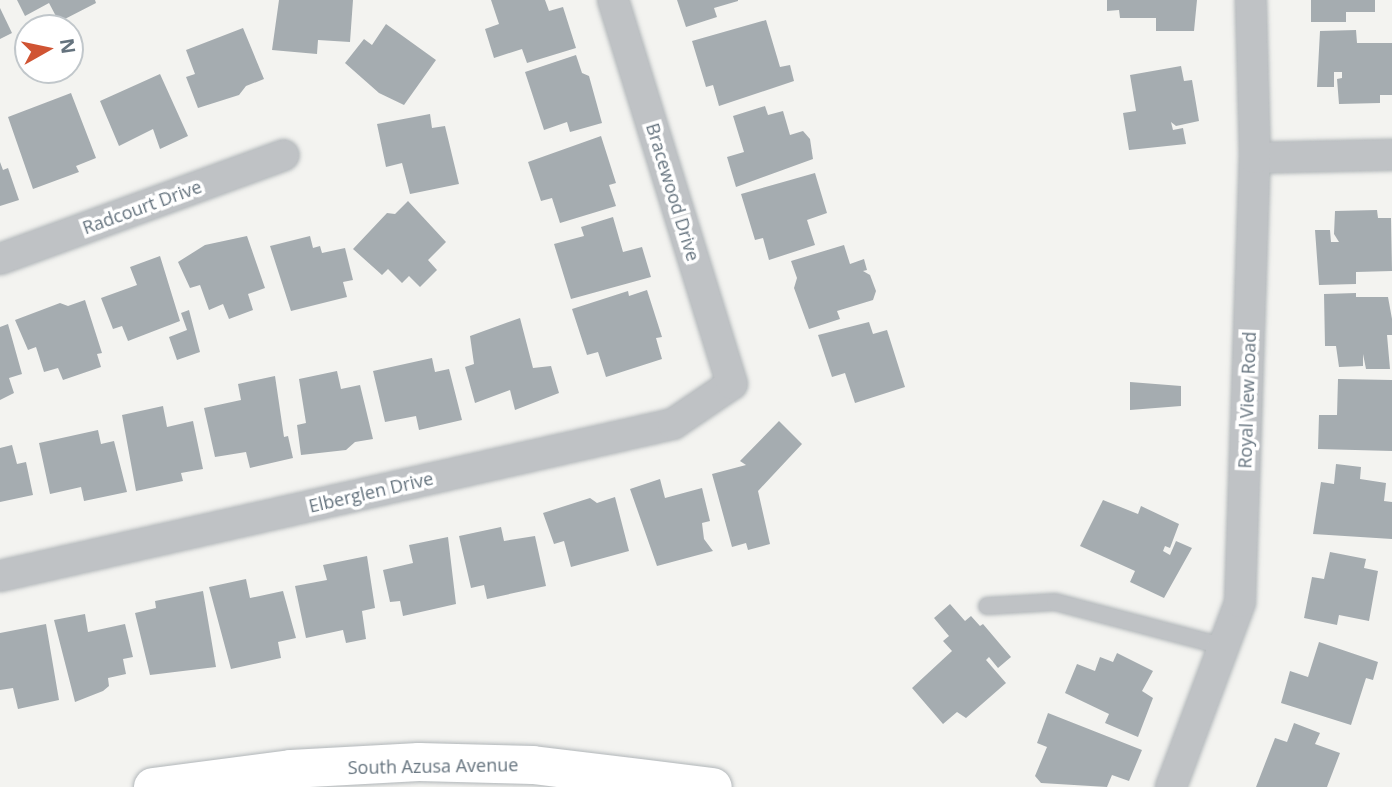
<!DOCTYPE html>
<html>
<head>
<meta charset="utf-8">
<style>
  body { margin:0 }
  #map { position:relative; width:1392px; height:787px; overflow:hidden; background:#f3f3f0; font-family:"Open Sans",sans-serif }
  div>[style] { position:absolute }
  [style*='--x'] { left:calc(var(--x)*1px); top:calc(var(--y)*1px); width:calc(var(--w)*1px); rotate:calc(var(--a)*1deg) }
  .building>* { inset:0; background:#a5acb0 }
  .roads { filter:drop-shadow(0 0 2px #b1b6b9) drop-shadow(0 0 2px #b1b6b9) }
  .lane>* { height:16px; margin:-8px; padding:0 8px; transform-origin:8px; border-radius:8px; background:#bfc2c5 }
  .street>* { height:30px; margin:-15px; padding:0 15px; transform-origin:15px; border-radius:15px; background:#bfc2c5 }
  .secondary>* { height:38px; margin:-19px; padding:0 19px; transform-origin:19px; border-radius:19px; background:#fff }
  span { translate:-50% -50%; white-space:nowrap; text-align:center; line-height:1.15; -webkit-text-stroke:7px #fff; paint-order:stroke }
  .street-label { font-size:18px; color:#65737e }
  .north { position:absolute; left:14px; top:14px; width:70px; height:70px; box-sizing:border-box; background:#fff; border:2px solid #c1c7cb; border-radius:50%; rotate:81deg; font-size:19px; font-weight:700; line-height:28px; text-align:center; color:#65737e }
  .north::after { content:''; display:block; margin:auto; width:24px; height:32px; background:#d05433; clip-path:polygon(50% 0,100% 100%,50% 72%,0 100%) }
</style>
</head>
<body>
<div id="map">
  <div class="building">
    <div style="clip-path:polygon(17px 0,95px 0,96px 3px,59px 22px,49px 3px,25px 16px)"></div>
    <div style="clip-path:polygon(279px 0,353px 0,350px 42px,318px 40px,317px 54px,272px 50px)"></div>
    <div style="clip-path:polygon(491px 0,545px 0,549px 11px,563px 7px,576px 48px,527px 63px,522px 49px,494px 58px,485px 29px,499px 24px)"></div>
    <div style="clip-path:polygon(677px 0,738px 0,738px 1px,714px 8px,717px 17px,686px 27px)"></div>
    <div style="clip-path:polygon(1107px 0,1197px 0,1194px 31px,1156px 31px,1156px 18px,1120px 18px,1119px 10px,1107px 11px)"></div>
    <div style="clip-path:polygon(1311px 0,1375px 0,1375px 12px,1346px 12px,1346px 22px,1311px 22px)"></div>
    <div style="clip-path:polygon(0 8px,12px 33px,0 39px)"></div>
    <div style="clip-path:polygon(766px 20px,780px 67px,790px 65px,794px 81px,719px 106px,713px 85px,706px 87px,692px 41px)"></div>
    <div style="clip-path:polygon(386px 24px,436px 60px,404px 105px,379px 93px,345px 63px,364px 39px,372px 45px)"></div>
    <div style="clip-path:polygon(243px 28px,264px 79px,246px 86px,239px 95px,198px 108px,186px 77px,195px 74px,186px 50px)"></div>
    <div style="clip-path:polygon(1356px 30px,1357px 43px,1392px 43px,1392px 95px,1380px 95px,1380px 103px,1339px 104px,1337px 79px,1342px 78px,1342px 72px,1334px 72px,1334px 87px,1317px 87px,1320px 31px)"></div>
    <div style="clip-path:polygon(576px 55px,582px 73px,589px 76px,602px 123px,570px 132px,567px 122px,544px 130px,525px 72px)"></div>
    <div style="clip-path:polygon(1181px 66px,1184px 81px,1192px 80px,1199px 121px,1176px 126px,1171px 122px,1173px 130px,1183px 128px,1186px 144px,1129px 150px,1123px 113px,1136px 111px,1130px 75px)"></div>
    <div style="clip-path:polygon(160px 74px,188px 136px,160px 149px,153px 129px,119px 146px,100px 101px)"></div>
    <div style="clip-path:polygon(71px 93px,96px 158px,76px 166px,79px 172px,33px 189px,8px 117px)"></div>
    <div style="clip-path:polygon(765px 106px,768px 115px,783px 111px,790px 135px,803px 131px,810px 139px,813px 159px,736px 187px,727px 157px,744px 152px,733px 116px)"></div>
    <div style="clip-path:polygon(430px 114px,432px 128px,445px 126px,459px 184px,410px 194px,402px 163px,386px 167px,377px 124px)"></div>
    <div style="clip-path:polygon(601px 136px,616px 183px,609px 185px,616px 206px,560px 223px,552px 198px,541px 201px,528px 162px)"></div>
    <div style="clip-path:polygon(0 162px,3px 170px,8px 168px,19px 200px,0 206px)"></div>
    <div style="clip-path:polygon(815px 173px,827px 213px,807px 220px,815px 245px,769px 260px,763px 238px,755px 240px,741px 194px)"></div>
    <div style="clip-path:polygon(408px 201px,446px 242px,428px 260px,437px 270px,420px 287px,409px 276px,402px 283px,388px 269px,382px 275px,353px 249px,387px 213px,395px 214px)"></div>
    <div style="clip-path:polygon(1377px 210px,1378px 218px,1391px 218px,1392px 271px,1356px 272px,1356px 284px,1319px 285px,1315px 230px,1330px 230px,1331px 242px,1339px 242px,1334px 234px,1335px 211px)"></div>
    <div style="clip-path:polygon(613px 217px,623px 252px,642px 247px,651px 277px,571px 299px,554px 244px,584px 236px,581px 227px)"></div>
    <div style="clip-path:polygon(247px 236px,265px 288px,248px 294px,253px 310px,229px 319px,223px 304px,209px 310px,200px 285px,190px 288px,178px 262px,205px 245px)"></div>
    <div style="clip-path:polygon(310px 236px,313px 248px,320px 246px,322px 253px,345px 248px,353px 280px,343px 282px,347px 297px,291px 311px,270px 246px)"></div>
    <div style="clip-path:polygon(844px 245px,850px 264px,864px 259px,867px 270px,863px 271px,870px 275px,876px 291px,873px 300px,837px 311px,840px 319px,809px 329px,794px 288px,797px 278px,791px 261px)"></div>
    <div style="clip-path:polygon(160px 256px,180px 321px,128px 341px,122px 326px,113px 329px,101px 298px,137px 285px,130px 267px)"></div>
    <div style="clip-path:polygon(647px 290px,662px 337px,656px 338px,662px 359px,606px 377px,598px 352px,587px 355px,572px 309px,628px 291px,629px 296px)"></div>
    <div style="clip-path:polygon(1356px 293px,1356px 297px,1388px 297px,1392px 319px,1392px 335px,1387px 335px,1390px 369px,1366px 369px,1363px 354px,1363px 366px,1339px 367px,1336px 346px,1325px 346px,1324px 294px)"></div>
    <div style="clip-path:polygon(85px 300px,102px 353px,97px 354px,101px 367px,63px 380px,58px 368px,44px 372px,36px 347px,28px 350px,15px 320px,60px 303px,68px 306px)"></div>
    <div style="clip-path:polygon(189px 310px,200px 352px,177px 360px,169px 337px,187px 330px,181px 313px)"></div>
    <div style="clip-path:polygon(520px 318px,533px 368px,551px 366px,559px 393px,515px 410px,510px 390px,475px 403px,465px 367px,474px 364px,470px 336px)"></div>
    <div style="clip-path:polygon(869px 322px,873px 334px,887px 330px,905px 387px,855px 403px,845px 373px,832px 377px,818px 335px)"></div>
    <div style="clip-path:polygon(8px 324px,22px 374px,9px 378px,14px 393px,0 400px,0 327px)"></div>
    <div style="clip-path:polygon(432px 358px,435px 372px,449px 369px,462px 420px,419px 430px,416px 416px,385px 422px,373px 371px)"></div>
    <div style="clip-path:polygon(337px 371px,341px 389px,360px 385px,373px 439px,355px 442px,346px 450px,301px 455px,297px 425px,306px 423px,299px 379px)"></div>
    <div style="clip-path:polygon(275px 376px,284px 437px,288px 436px,293px 458px,250px 468px,246px 452px,215px 457px,204px 408px,241px 400px,238px 384px)"></div>
    <div style="clip-path:polygon(1338px 379px,1392px 380px,1392px 451px,1318px 449px,1319px 415px,1337px 415px)"></div>
    <div style="clip-path:polygon(1130px 382px,1181px 386px,1181px 406px,1130px 410px)"></div>
    <div style="clip-path:polygon(163px 406px,167px 427px,193px 421px,203px 469px,181px 473px,183px 481px,136px 491px,122px 415px)"></div>
    <div style="clip-path:polygon(779px 421px,802px 444px,758px 491px,770px 544px,748px 550px,746px 543px,732px 547px,712px 474px,746px 465px,740px 461px)"></div>
    <div style="clip-path:polygon(98px 430px,101px 444px,114px 441px,127px 492px,84px 501px,81px 487px,50px 494px,39px 443px)"></div>
    <div style="clip-path:polygon(12px 445px,17px 464px,26px 462px,33px 495px,0 502px,0 448px)"></div>
    <div style="clip-path:polygon(1336px 464px,1361px 467px,1360px 479px,1386px 483px,1384px 501px,1392px 502px,1392px 539px,1313px 534px,1321px 482px,1334px 484px)"></div>
    <div style="clip-path:polygon(660px 479px,665px 498px,702px 488px,710px 521px,702px 523px,704px 539px,713px 551px,657px 566px,630px 489px)"></div>
    <div style="clip-path:polygon(615px 497px,629px 551px,571px 567px,564px 541px,554px 544px,543px 513px,590px 498px,597px 503px)"></div>
    <div style="clip-path:polygon(1103px 500px,1138px 514px,1141px 506px,1179px 524px,1170px 548px,1165px 546px,1163px 551px,1170px 555px,1176px 541px,1192px 548px,1164px 598px,1130px 582px,1135px 571px,1080px 546px)"></div>
    <div style="clip-path:polygon(501px 527px,504px 541px,535px 536px,546px 586px,487px 599px,484px 585px,471px 588px,459px 536px)"></div>
    <div style="clip-path:polygon(448px 537px,456px 604px,403px 616px,400px 601px,390px 602px,383px 570px,413px 563px,409px 545px)"></div>
    <div style="clip-path:polygon(1330px 552px,1366px 559px,1364px 568px,1378px 571px,1369px 621px,1339px 615px,1337px 625px,1304px 618px,1312px 577px,1324px 579px)"></div>
    <div style="clip-path:polygon(367px 556px,375px 608px,362px 611px,366px 639px,346px 643px,343px 630px,306px 638px,295px 586px,327px 580px,323px 565px)"></div>
    <div style="clip-path:polygon(246px 579px,250px 598px,283px 591px,296px 638px,278px 642px,281px 658px,231px 669px,209px 587px)"></div>
    <div style="clip-path:polygon(203px 591px,216px 667px,150px 675px,135px 613px,156px 608px,155px 601px)"></div>
    <div style="clip-path:polygon(950px 604px,965px 621px,971px 616px,980px 626px,983px 624px,1011px 657px,998px 668px,989px 657px,986px 660px,1006px 683px,966px 718px,957px 712px,943px 724px,912px 688px,952px 651px,943px 641px,949px 636px,934px 618px)"></div>
    <div style="clip-path:polygon(85px 614px,88px 632px,125px 624px,133px 657px,123px 659px,126px 674px,108px 678px,109px 686px,103px 691px,75px 702px,54px 620px)"></div>
    <div style="clip-path:polygon(46px 624px,59px 700px,18px 709px,13px 688px,0 690px,0 633px)"></div>
    <div style="clip-path:polygon(1319px 642px,1378px 662px,1373px 680px,1366px 678px,1351px 725px,1281px 703px,1290px 671px,1308px 677px)"></div>
    <div style="clip-path:polygon(1117px 653px,1153px 671px,1142px 691px,1153px 698px,1138px 737px,1105px 723px,1109px 714px,1065px 693px,1077px 664px,1095px 671px,1100px 657px,1113px 662px)"></div>
    <div style="clip-path:polygon(1048px 713px,1142px 750px,1129px 781px,1112px 775px,1107px 787px,1041px 783px,1035px 776px,1047px 747px,1037px 743px)"></div>
    <div style="clip-path:polygon(1294px 723px,1320px 733px,1315px 744px,1340px 753px,1327px 787px,1256px 787px,1275px 738px,1287px 742px)"></div>
  </div>
  <div class="roads">
    <div class="lane">
      <div style="--x:987;--y:606;--w:68;--a:-3.4"></div>
      <div style="--x:1055;--y:602;--w:174;--a:14.7"></div>
    </div>
    <div class="street">
      <div style="--x:1255;--y:158;--w:137;--a:-1.3"></div>
      <div style="--x:0;--y:259;--w:302;--a:-20.1"></div>
      <div style="--x:0;--y:576;--w:690;--a:-12.73"></div>
      <div style="--x:673;--y:424;--w:71;--a:-34.1"></div>
      <div style="--x:732;--y:384;--w:402;--a:-107.2"></div>
      <div style="--x:1171;--y:787;--w:197;--a:-69.5"></div>
      <div style="--x:1240;--y:602;--w:444;--a:-88.1"></div>
      <div style="--x:1255;--y:158;--w:158;--a:-91.5"></div>
    </div>
    <div class="secondary">
      <div style="--x:153;--y:787;--w:139;--a:-7.4"></div>
      <div style="--x:291;--y:769;--w:128;--a:-3.1"></div>
      <div style="--x:419;--y:762;--w:114;--a:1.5"></div>
      <div style="--x:533;--y:765;--w:181;--a:7"></div>
    </div>
  </div>
  <div class="street-label">
    <span style="left:673px;top:192px;rotate:73deg">Bracewood Drive</span>
    <span style="left:142px;top:207px;rotate:-20deg">Radcourt Drive</span>
    <span style="left:1247px;top:400px;rotate:-88deg">Royal View Road</span>
    <span style="left:371px;top:492px;rotate:-13deg">Elberglen Drive</span>
    <span style="left:433px;top:766px;rotate:-1deg">South Azusa Avenue</span>
  </div>
  <div class="north">N</div>
</div>
</body>
</html>
